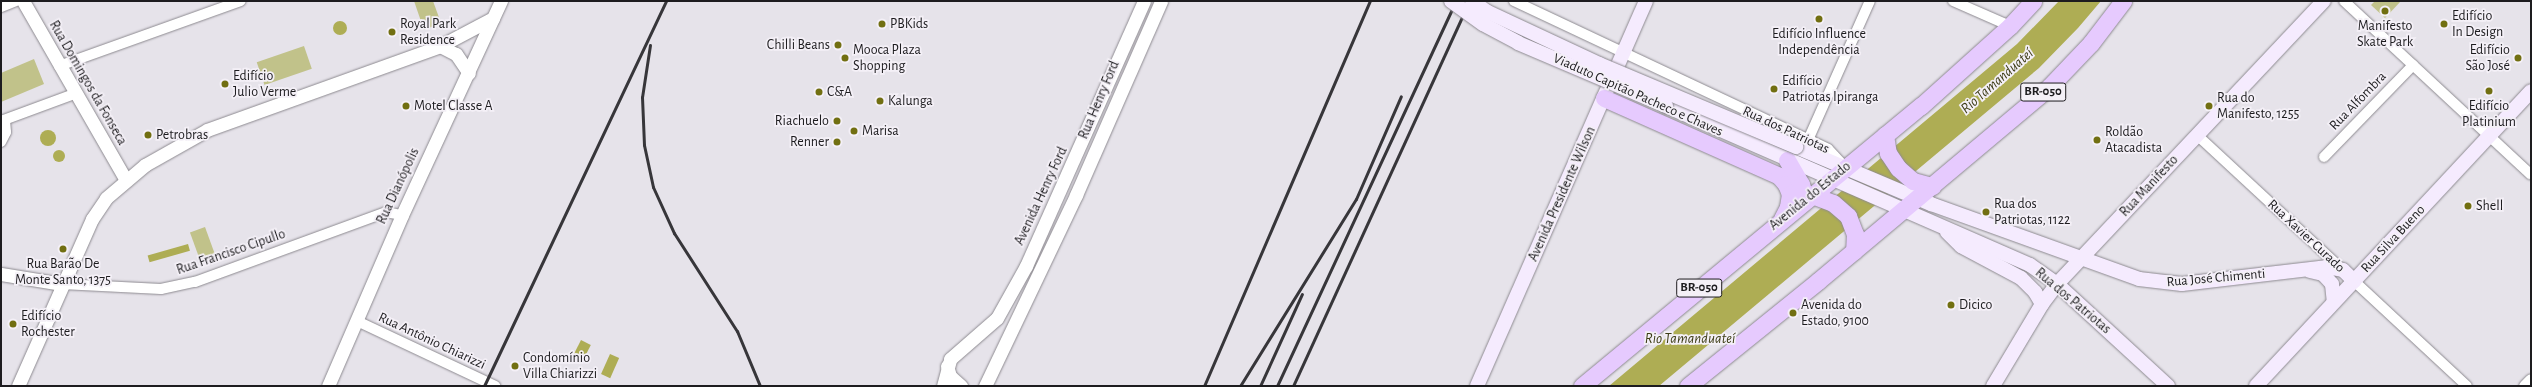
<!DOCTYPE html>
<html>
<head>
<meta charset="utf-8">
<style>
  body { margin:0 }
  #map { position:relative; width:2532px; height:387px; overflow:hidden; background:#e6e3ea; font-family:"Alegreya Sans",sans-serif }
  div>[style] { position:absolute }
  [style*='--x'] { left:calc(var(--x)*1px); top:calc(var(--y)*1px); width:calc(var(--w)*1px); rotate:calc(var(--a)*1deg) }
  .green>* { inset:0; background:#c1c28a; transform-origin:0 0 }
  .water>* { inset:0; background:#aead54; transform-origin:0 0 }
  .round { border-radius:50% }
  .roads { filter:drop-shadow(0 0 1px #8d8a90) drop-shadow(0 0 1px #8d8a90) }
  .minor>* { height:10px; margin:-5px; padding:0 5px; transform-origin:5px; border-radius:5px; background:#fff }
  .tertiary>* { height:13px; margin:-6.5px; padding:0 6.5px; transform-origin:6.5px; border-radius:6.5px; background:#fff }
  .secondary>* { height:14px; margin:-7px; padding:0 7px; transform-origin:7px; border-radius:7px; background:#f5ebfe }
  .trunk>* { height:17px; margin:-8.5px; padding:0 8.5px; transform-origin:8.5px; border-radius:8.5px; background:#e6cafe }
  .rail>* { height:3px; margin:-1.5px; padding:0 1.5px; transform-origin:1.5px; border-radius:1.5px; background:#37363a }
  .bridges { filter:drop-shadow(0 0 1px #8d8a90) drop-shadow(0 0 1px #8d8a90) }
  .secondary-bridge>* { height:14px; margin:-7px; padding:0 7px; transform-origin:7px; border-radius:7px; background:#f5ebfe }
  .dots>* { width:11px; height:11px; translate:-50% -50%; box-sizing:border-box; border:2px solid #f4f0f7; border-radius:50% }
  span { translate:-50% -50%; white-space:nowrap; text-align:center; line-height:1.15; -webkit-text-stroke:3.5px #f4f0f7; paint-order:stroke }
  .shield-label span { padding:1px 3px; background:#f4f0f7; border:1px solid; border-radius:3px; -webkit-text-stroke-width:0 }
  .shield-label { font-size:13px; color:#1d1c1f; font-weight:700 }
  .poi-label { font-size:14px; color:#1d1c1f }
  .left { translate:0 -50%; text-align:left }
  .right { translate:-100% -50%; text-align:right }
  .street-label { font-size:14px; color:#1d1c1f }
  .water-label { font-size:15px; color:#3c3c15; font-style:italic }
  .frame { position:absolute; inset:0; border:2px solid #1d1c1f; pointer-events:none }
</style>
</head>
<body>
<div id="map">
  <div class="green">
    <div style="clip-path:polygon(414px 1px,433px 1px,441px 23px,424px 30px)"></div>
    <div style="clip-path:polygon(2375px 1px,2401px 1px,2385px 18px,2371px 5px)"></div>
    <div style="left:304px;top:46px;width:24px;height:50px;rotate:71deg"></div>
    <div style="clip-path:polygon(34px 59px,44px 84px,1px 102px,1px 73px)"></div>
    <div style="left:205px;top:227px;width:33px;height:16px;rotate:70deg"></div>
  </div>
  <div class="water">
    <div style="clip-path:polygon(2059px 1px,2101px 1px,2078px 28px,2039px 68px,1659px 386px,1609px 386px,2017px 44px)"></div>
    <div class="round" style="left:333px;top:21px;width:14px;height:14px"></div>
    <div class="round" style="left:40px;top:130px;width:16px;height:16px"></div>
    <div class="round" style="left:53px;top:150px;width:12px;height:12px"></div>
    <div style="left:188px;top:244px;width:7px;height:42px;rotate:74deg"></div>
    <div style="left:581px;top:340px;width:11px;height:17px;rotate:27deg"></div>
    <div style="left:610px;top:354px;width:10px;height:22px;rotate:24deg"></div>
  </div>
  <div class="roads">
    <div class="minor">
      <div style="--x:1514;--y:1;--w:347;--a:25.2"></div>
      <div style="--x:1828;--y:149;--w:25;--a:47"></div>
      <div style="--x:1953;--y:1;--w:62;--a:23.7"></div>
      <div style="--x:2344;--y:1;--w:255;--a:42.9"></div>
      <div style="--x:1;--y:7;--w:16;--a:-22"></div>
      <div style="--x:59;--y:66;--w:193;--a:-19.7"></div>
      <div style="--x:1;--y:121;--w:78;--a:-20.3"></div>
      <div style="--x:2197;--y:135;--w:199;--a:42.8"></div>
      <div style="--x:1808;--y:140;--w:152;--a:-66"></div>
      <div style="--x:1;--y:142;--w:11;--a:-63"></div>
      <div style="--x:6;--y:132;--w:12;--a:-95"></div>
      <div style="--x:2324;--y:157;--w:128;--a:-45.9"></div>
      <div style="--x:2354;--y:281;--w:154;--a:42.9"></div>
      <div style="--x:62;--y:284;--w:99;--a:2.9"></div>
      <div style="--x:161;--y:289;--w:35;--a:-12"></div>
      <div style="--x:195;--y:282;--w:203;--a:-20.1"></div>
      <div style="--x:386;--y:212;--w:16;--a:11"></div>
      <div style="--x:357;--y:321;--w:153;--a:25.2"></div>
    </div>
    <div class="tertiary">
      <div style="--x:23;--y:1;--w:207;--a:60.1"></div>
      <div style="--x:440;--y:46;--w:18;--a:27"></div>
      <div style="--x:456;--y:54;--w:23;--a:56"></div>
      <div style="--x:1;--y:274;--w:62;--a:9.3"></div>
      <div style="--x:947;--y:366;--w:10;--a:73"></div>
      <div style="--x:950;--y:376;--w:15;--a:42"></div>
      <div style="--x:18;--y:386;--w:183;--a:-66.1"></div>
      <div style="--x:92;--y:219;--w:25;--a:-56"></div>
      <div style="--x:106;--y:198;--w:51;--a:-40.2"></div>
      <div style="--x:145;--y:165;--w:71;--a:-29.4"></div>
      <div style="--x:207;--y:130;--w:248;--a:-19.8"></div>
      <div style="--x:440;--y:46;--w:60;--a:-27.8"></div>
      <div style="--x:328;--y:386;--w:186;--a:-66.6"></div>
      <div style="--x:402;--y:215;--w:236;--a:-65.2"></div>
      <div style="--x:943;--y:386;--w:28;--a:-75"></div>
      <div style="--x:950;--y:359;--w:62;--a:-41.1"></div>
      <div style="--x:997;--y:318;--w:60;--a:-60.9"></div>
      <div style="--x:1026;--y:266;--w:290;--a:-66"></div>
      <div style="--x:985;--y:386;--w:212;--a:-64.5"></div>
      <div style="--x:1076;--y:195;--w:212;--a:-66.3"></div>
      <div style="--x:2525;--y:386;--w:8;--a:-45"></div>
    </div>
    <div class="secondary">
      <div style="--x:1666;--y:106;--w:397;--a:23.6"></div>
      <div style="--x:2030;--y:265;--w:33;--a:35"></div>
      <div style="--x:2057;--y:284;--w:151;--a:42.6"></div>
      <div style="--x:1796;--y:147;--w:147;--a:22.9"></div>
      <div style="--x:1931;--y:204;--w:221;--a:19.8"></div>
      <div style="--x:2139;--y:279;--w:43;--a:6.6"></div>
      <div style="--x:2182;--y:284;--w:145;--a:-6.7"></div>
      <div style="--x:2326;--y:267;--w:17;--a:10"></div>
      <div style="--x:2343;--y:270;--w:16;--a:45"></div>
      <div style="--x:1947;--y:232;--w:20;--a:45"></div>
      <div style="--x:1961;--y:246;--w:68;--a:28.1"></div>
      <div style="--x:2021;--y:278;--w:20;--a:45"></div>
      <div style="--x:2035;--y:292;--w:14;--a:60"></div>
      <div style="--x:2310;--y:271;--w:13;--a:13"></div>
      <div style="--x:2323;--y:274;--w:13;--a:48"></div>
      <div style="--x:2332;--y:284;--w:18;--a:84"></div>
      <div style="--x:1477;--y:386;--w:420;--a:-66.3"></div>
      <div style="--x:1993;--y:386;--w:96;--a:-59.1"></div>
      <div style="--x:2042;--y:304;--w:25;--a:-53"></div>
      <div style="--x:2057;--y:284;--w:389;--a:-46.7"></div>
      <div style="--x:2256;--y:386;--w:403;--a:-47"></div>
    </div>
    <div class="trunk">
      <div style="--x:1604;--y:98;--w:192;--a:24"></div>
      <div style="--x:1779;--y:176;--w:11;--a:49"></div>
      <div style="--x:1786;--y:184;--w:11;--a:68"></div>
      <div style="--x:1790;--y:194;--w:13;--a:99"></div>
      <div style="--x:1788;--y:207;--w:13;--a:117"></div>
      <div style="--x:1885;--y:135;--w:18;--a:81"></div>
      <div style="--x:1888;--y:153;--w:18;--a:56"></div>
      <div style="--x:1898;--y:168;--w:20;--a:41"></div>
      <div style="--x:1913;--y:181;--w:20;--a:15"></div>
      <div style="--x:1787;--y:160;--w:28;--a:60"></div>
      <div style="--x:1801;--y:184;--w:17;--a:73"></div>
      <div style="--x:1812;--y:195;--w:22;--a:21"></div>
      <div style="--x:1833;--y:203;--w:20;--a:41"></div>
      <div style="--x:1848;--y:216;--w:19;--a:69"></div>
      <div style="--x:1855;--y:234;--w:17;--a:93"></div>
      <div style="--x:1582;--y:386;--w:440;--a:-39.6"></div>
      <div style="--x:1921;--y:106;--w:120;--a:-42"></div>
      <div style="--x:2010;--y:26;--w:34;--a:-47"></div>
      <div style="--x:1688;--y:386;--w:167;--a:-38.9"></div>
      <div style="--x:1818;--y:281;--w:303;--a:-40"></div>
      <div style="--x:2050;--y:86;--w:59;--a:-46.4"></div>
      <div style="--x:2091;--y:43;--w:53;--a:-52.7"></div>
    </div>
  </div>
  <div class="rail">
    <div style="--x:650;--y:45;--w:53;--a:98.7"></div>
    <div style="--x:642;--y:97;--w:48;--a:87.6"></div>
    <div style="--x:644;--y:145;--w:43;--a:77.9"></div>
    <div style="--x:653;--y:187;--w:51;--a:65.5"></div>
    <div style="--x:674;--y:233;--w:117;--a:57.3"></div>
    <div style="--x:737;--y:331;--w:60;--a:67.3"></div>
    <div style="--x:484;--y:386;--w:426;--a:-64.7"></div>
    <div style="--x:1204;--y:386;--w:419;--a:-66.7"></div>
    <div style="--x:1240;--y:386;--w:220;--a:-58.2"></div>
    <div style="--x:1356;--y:199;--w:112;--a:-66.4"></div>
    <div style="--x:1260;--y:386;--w:101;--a:-65.5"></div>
    <div style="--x:1277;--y:386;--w:425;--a:-65.1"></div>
    <div style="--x:1293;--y:386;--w:423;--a:-65.4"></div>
  </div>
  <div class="bridges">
    <div class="secondary-bridge">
      <div style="--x:1451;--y:1;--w:39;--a:36"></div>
      <div style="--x:1483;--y:24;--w:40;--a:28"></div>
      <div style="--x:1518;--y:43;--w:161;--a:23.1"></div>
      <div style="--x:1472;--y:1;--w:19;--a:35"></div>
      <div style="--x:1488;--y:12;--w:123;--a:25.1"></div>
      <div style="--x:1599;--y:64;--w:214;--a:22.8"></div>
    </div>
  </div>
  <div class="dots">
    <div style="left:2385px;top:11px;background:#716f11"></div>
    <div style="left:1819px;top:19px;background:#716f11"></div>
    <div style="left:882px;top:24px;background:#716f11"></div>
    <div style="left:2444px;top:24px;background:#716f11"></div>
    <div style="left:392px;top:32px;background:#716f11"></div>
    <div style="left:838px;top:45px;background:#716f11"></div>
    <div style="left:845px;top:58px;background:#716f11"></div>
    <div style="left:2518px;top:58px;background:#716f11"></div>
    <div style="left:225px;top:84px;background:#716f11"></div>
    <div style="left:1774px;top:89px;background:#716f11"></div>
    <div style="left:2489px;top:91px;background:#716f11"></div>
    <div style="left:819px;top:92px;background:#716f11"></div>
    <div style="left:880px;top:101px;background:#716f11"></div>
    <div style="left:406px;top:106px;background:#716f11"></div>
    <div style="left:2209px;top:106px;background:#716f11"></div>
    <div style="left:837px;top:121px;background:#716f11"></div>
    <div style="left:854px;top:131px;background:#716f11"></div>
    <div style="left:148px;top:135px;background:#716f11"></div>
    <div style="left:2097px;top:140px;background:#716f11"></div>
    <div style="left:837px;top:142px;background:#716f11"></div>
    <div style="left:2468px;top:206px;background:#716f11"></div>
    <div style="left:1986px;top:212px;background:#716f11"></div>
    <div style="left:63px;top:249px;background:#716f11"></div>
    <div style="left:1951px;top:305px;background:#716f11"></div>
    <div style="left:1793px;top:313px;background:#716f11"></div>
    <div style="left:13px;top:324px;background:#716f11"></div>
    <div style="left:515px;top:366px;background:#716f11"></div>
  </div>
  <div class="shield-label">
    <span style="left:2043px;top:92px">BR-050</span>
    <span style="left:1699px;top:288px">BR-050</span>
  </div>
  <div class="poi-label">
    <span class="left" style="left:2452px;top:24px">Edifício<br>In Design</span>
    <span class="left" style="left:400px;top:32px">Royal Park<br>Residence</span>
    <span class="left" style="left:890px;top:24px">PBKids</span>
    <span style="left:2385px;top:34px">Manifesto<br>Skate Park</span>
    <span style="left:1819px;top:42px">Edifício Influence<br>Independência</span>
    <span class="right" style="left:830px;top:45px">Chilli Beans</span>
    <span class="left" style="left:853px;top:58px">Mooca Plaza<br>Shopping</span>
    <span class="right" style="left:2510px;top:58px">Edifício<br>São José</span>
    <span class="left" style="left:233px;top:84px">Edifício<br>Julio Verme</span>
    <span class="left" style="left:1782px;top:89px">Edifício<br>Patriotas Ipiranga</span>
    <span class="left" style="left:827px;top:92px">C&amp;A</span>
    <span class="left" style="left:2217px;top:106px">Rua do<br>Manifesto, 1255</span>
    <span class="left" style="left:888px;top:101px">Kalunga</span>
    <span class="left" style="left:414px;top:106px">Motel Classe A</span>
    <span style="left:2489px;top:114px">Edifício<br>Platinium</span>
    <span class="right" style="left:829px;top:121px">Riachuelo</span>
    <span class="left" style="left:862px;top:131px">Marisa</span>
    <span class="left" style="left:2105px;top:140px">Roldão<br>Atacadista</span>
    <span class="left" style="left:156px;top:135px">Petrobras</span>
    <span class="right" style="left:829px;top:142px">Renner</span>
    <span class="left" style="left:1994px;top:212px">Rua dos<br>Patriotas, 1122</span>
    <span class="left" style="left:2476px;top:206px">Shell</span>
    <span style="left:63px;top:272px">Rua Barão De<br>Monte Santo, 1375</span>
    <span class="left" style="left:1801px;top:313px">Avenida do<br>Estado, 9100</span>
    <span class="left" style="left:1959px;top:305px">Dicico</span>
    <span class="left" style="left:21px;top:324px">Edifício<br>Rochester</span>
    <span class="left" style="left:523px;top:366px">Condomínio<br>Villa Chiarizzi</span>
  </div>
  <div class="street-label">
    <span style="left:88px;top:83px;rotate:60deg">Rua Domingos da Fonseca</span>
    <span style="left:1638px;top:95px;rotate:24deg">Viaduto Capitão Pacheco e Chaves</span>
    <span style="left:1099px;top:100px;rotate:-67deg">Rua Henry Ford</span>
    <span style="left:2358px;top:101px;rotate:-46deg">Rua Alfombra</span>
    <span style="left:1786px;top:130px;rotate:25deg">Rua dos Patriotas</span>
    <span style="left:398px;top:186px;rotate:-65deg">Rua Dianópolis</span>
    <span style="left:2149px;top:186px;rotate:-47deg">Rua Manifesto</span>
    <span style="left:1562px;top:194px;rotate:-66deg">Avenida Presidente Wilson</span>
    <span style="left:1041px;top:196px;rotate:-65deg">Avenida Henry Ford</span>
    <span style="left:1810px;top:196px;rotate:-39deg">Avenida do Estado</span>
    <span style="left:2306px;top:236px;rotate:43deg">Rua Xavier Curado</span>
    <span style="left:2393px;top:239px;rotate:-47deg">Rua Silva Bueno</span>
    <span style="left:231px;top:252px;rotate:-19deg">Rua Francisco Cipullo</span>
    <span style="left:2216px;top:278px;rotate:-5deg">Rua José Chimenti</span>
    <span style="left:2073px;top:301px;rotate:40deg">Rua dos Patriotas</span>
    <span style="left:432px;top:341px;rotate:25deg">Rua Antônio Chiarizzi</span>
  </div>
  <div class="water-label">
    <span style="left:1997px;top:81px;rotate:-41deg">Rio Tamanduateí</span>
    <span style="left:1690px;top:339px">Rio Tamanduateí</span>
  </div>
  <div class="frame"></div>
</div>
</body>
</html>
